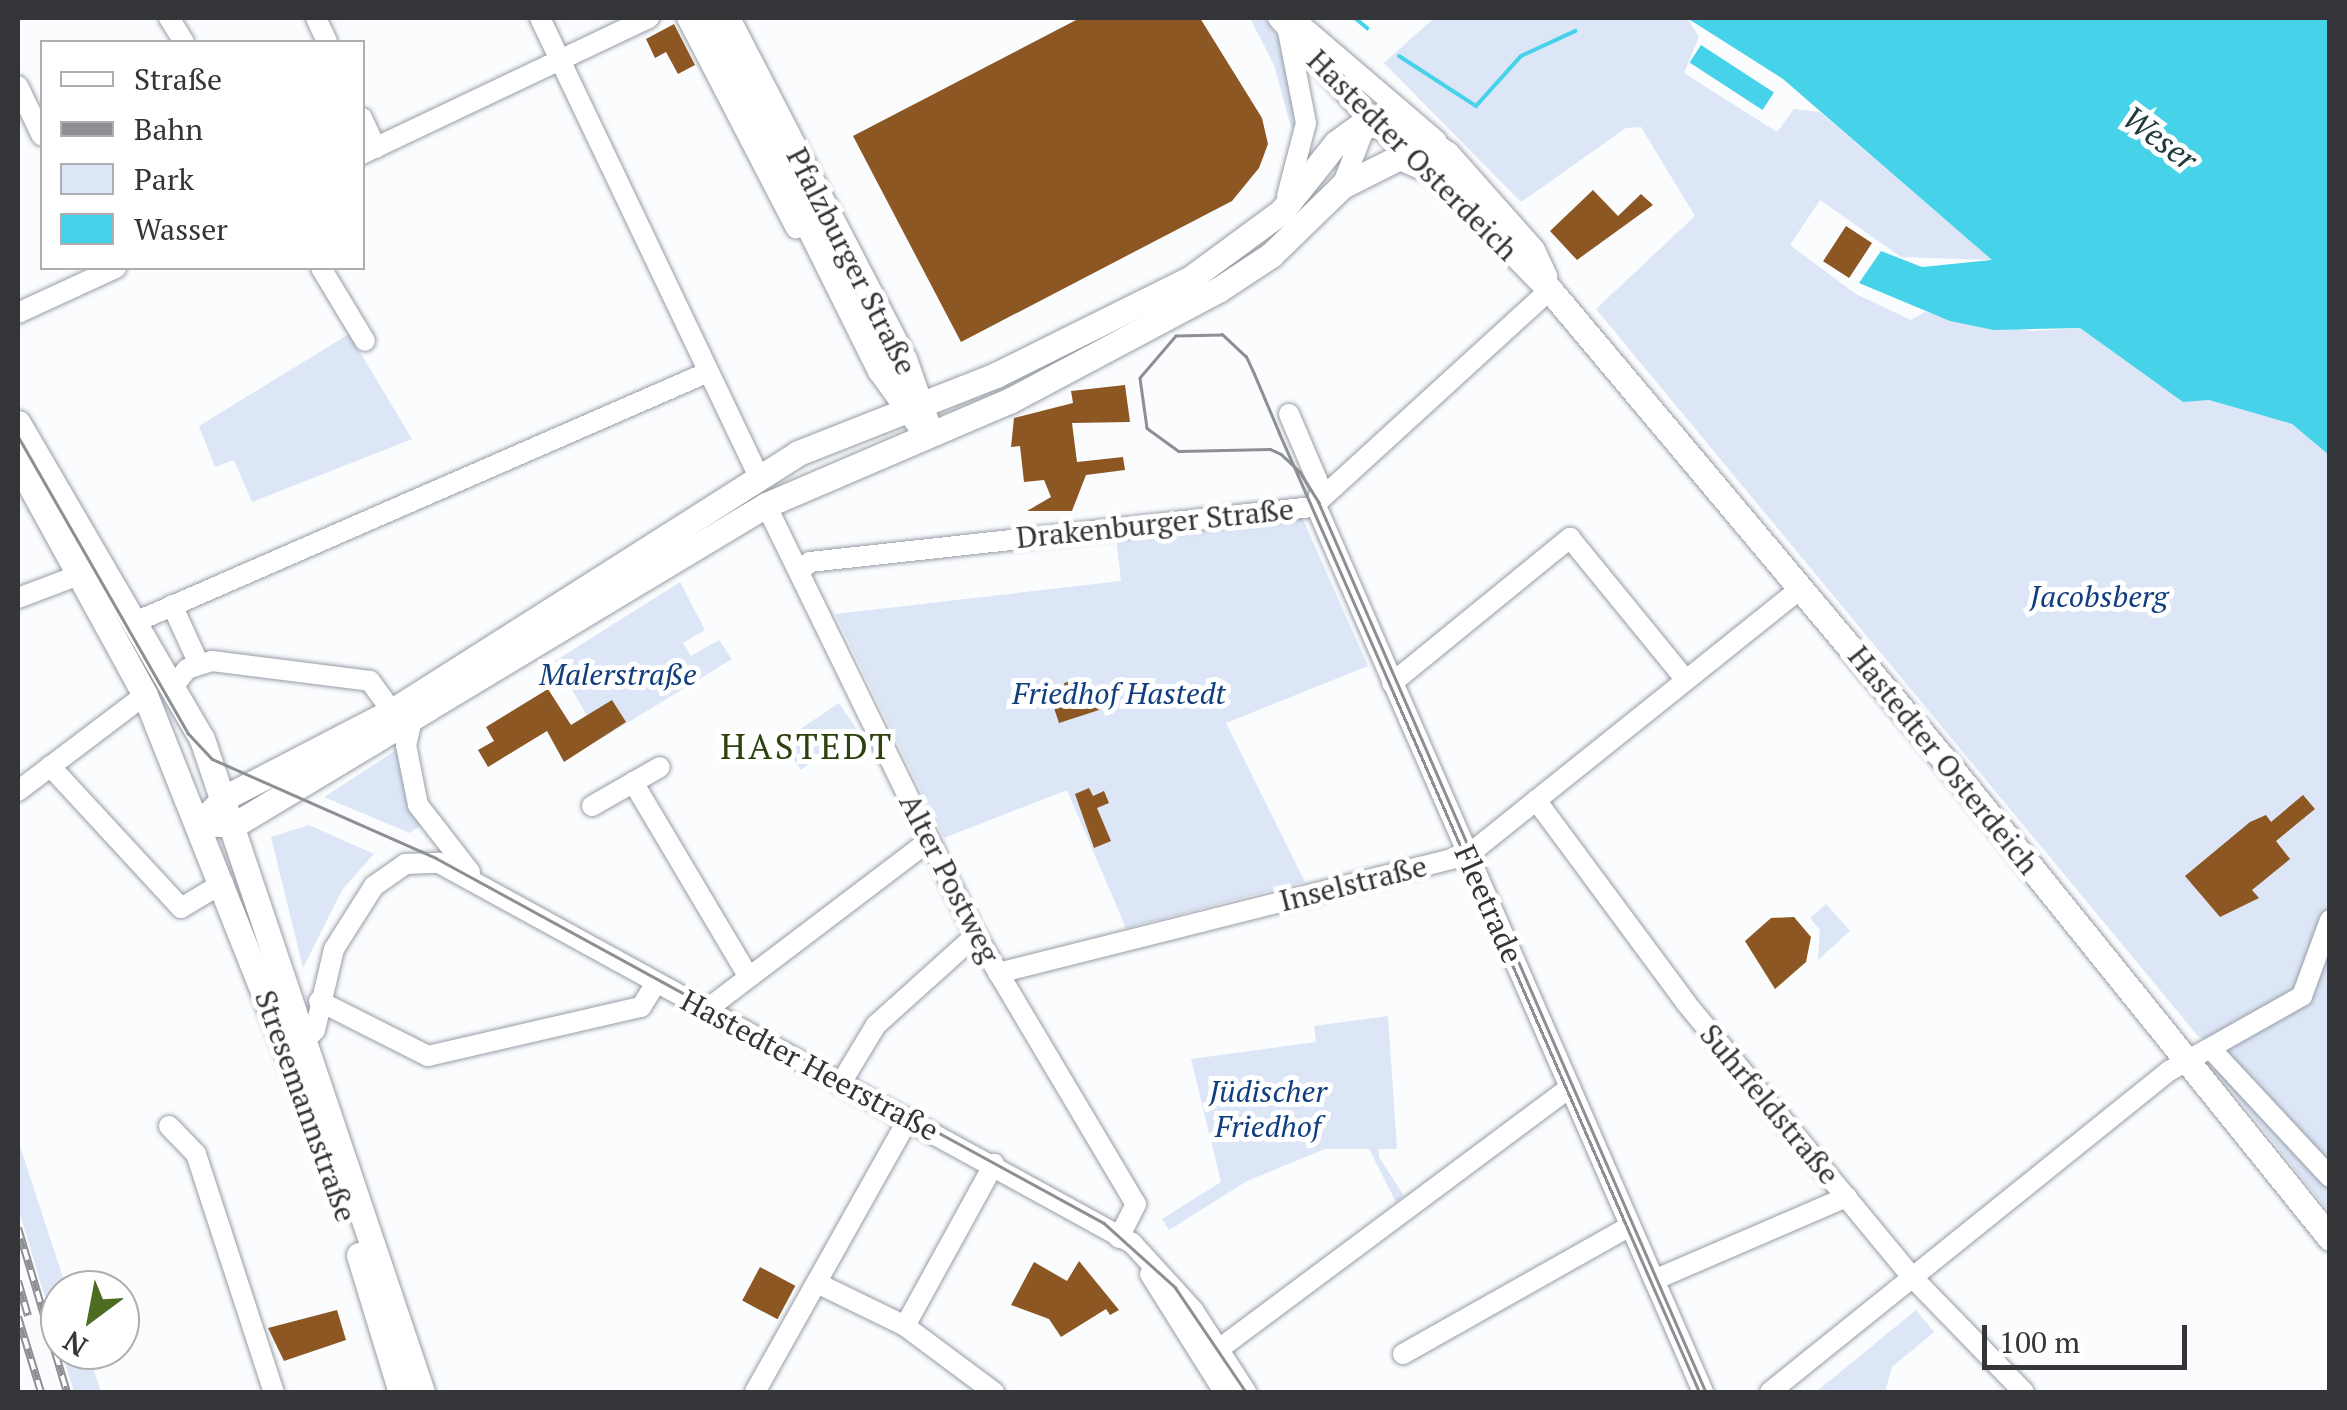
<!DOCTYPE html>
<html>
<head>
<meta charset="utf-8">
<style>
  body { margin:0 }
  #map { position:relative; width:2347px; height:1410px; overflow:hidden; background:#fafcfe; font-family:"PT Serif",serif }
  div>[style] { position:absolute }
  [style*='--x'] { left:calc(var(--x)*1px); top:calc(var(--y)*1px); width:calc(var(--w)*1px); rotate:calc(var(--a)*1deg) }
  .green>* { inset:0; background:#dce6f6; transform-origin:0 0 }
  .water>* { inset:0; background:#46d2e8; transform-origin:0 0 }
  .stream>* { height:4px; margin:-2px; padding:0 2px; transform-origin:2px; border-radius:2px; background:#46d2e8 }
  .building>* { inset:0; background:#8d5724; transform-origin:0 0 }
  .roads { filter:drop-shadow(0 0 2px #979da6) drop-shadow(0 0 2px #979da6) }
  .minor>* { height:20px; margin:-10px; padding:0 10px; transform-origin:10px; border-radius:10px; background:#fff }
  .major>* { height:25px; margin:-12.5px; padding:0 12.5px; transform-origin:12.5px; border-radius:12.5px; background:#fff }
  .tram>* { height:2.5px; margin:-1.25px; padding:0 1.25px; transform-origin:1.25px; border-radius:1.25px; background:#8d8f92 }
  .rail>* { height:8px; margin-top:-4px; transform-origin:0; background:repeating-linear-gradient(90deg,#fff 0 11px,#8d8f92 0 22px); box-sizing:border-box; border-block:2px solid #8d8f92 }
  span { translate:-50% -50%; white-space:nowrap; text-align:center; line-height:1.15; -webkit-text-stroke:10px #fff; paint-order:stroke }
  .street-label { font-size:30px; color:#333539 }
  .park-label { font-size:30px; color:#103e7f; font-style:italic }
  .water-label { font-size:32px; color:#223a3e; font-style:italic }
  .quarter-label { font-size:35px; color:#2d420e; letter-spacing:2.5px }
  .frame { position:absolute; inset:0; border:20px solid #333539; pointer-events:none }
  .legend { position:absolute; left:40px; top:40px; width:325px; height:230px; box-sizing:border-box; background:#fff; border:2px solid #adaeb0; margin:0; padding:12px 18px; list-style:none; font-size:30px; color:#333539 }
  .legend li { display:flex; align-items:center; gap:20px; height:50px }
  .legend b { width:50px; border:2px solid #adaeb0 }
  .north { position:absolute; left:40px; top:1270px; width:100px; height:100px; box-sizing:border-box; background:#fff; border:2px solid #adaeb0; border-radius:50%; rotate:212deg; font-size:28px; font-weight:700; line-height:40px; text-align:center; color:#333539 }
  .north::after { content:''; display:block; margin:auto; width:35px; height:45px; background:#4d6c21; clip-path:polygon(50% 0,100% 100%,50% 72%,0 100%) }
  .scale { position:absolute; left:1982px; top:1325px; width:205px; height:45px; box-sizing:border-box; border:5px solid #333539; border-top:0; padding-left:12px; font-size:30px; line-height:35px; white-space:nowrap; color:#333539; -webkit-text-stroke:8px #fff; paint-order:stroke }
</style>
</head>
<body>
<div id="map">
  <div class="green">
    <div style="clip-path:polygon(1250px 18px,1264px 18px,1282px 43px,1300px 128px,1291px 127px,1274px 65px)"></div>
    <div style="clip-path:polygon(1434px 18px,1687px 18px,1699px 37px,1684px 73px,1777px 132px,1794px 109px,1820px 112px,1992px 260px,1901px 257px,1820px 200px,1790px 245px,1856px 294px,1911px 320px,1925px 312px,2031px 331px,2080px 328px,2183px 402px,2209px 400px,2292px 424px,2329px 455px,2329px 1163px,2225px 1051px,2198px 1036px,1596px 309px,1695px 216px,1641px 127px,1626px 128px,1521px 202px,1384px 63px)"></div>
    <div style="clip-path:polygon(349px 334px,412px 439px,252px 502px,234px 460px,215px 467px,199px 426px)"></div>
    <div style="clip-path:polygon(1301px 515px,1368px 666px,1226px 723px,1305px 882px,1126px 928px,1067px 790px,944px 838px,835px 614px,1121px 581px,1116px 537px)"></div>
    <div style="clip-path:polygon(680px 582px,705px 630px,683px 643px,691px 656px,719px 640px,732px 659px,601px 739px,555px 661px)"></div>
    <div style="left:839px;top:703px;width:34px;height:69px;rotate:56deg"></div>
    <div style="clip-path:polygon(401px 747px,422px 824px,410px 833px,324px 797px)"></div>
    <div style="clip-path:polygon(309px 825px,374px 854px,342px 890px,303px 968px,271px 837px)"></div>
    <div style="clip-path:polygon(1826px 904px,1850px 931px,1818px 960px,1820px 930px,1810px 918px)"></div>
    <div style="clip-path:polygon(1388px 1016px,1397px 1149px,1379px 1149px,1379px 1157px,1404px 1196px,1396px 1202px,1369px 1149px,1325px 1149px,1247px 1181px,1169px 1230px,1162px 1219px,1221px 1182px,1191px 1059px,1316px 1042px,1314px 1026px)"></div>
    <div style="clip-path:polygon(2214px 1068px,2226px 1069px,2329px 1184px,2329px 1212px)"></div>
    <div style="clip-path:polygon(18px 1140px,67px 1290px,60px 1290px,60px 1347px,18px 1208px)"></div>
    <div style="clip-path:polygon(1916px 1310px,1934px 1332px,1892px 1367px,1885px 1392px,1817px 1391px)"></div>
    <div style="clip-path:polygon(61px 1350px,87px 1350px,101px 1392px,74px 1392px)"></div>
  </div>
  <div class="water">
    <div style="clip-path:polygon(1687px 18px,2329px 18px,2329px 455px,2292px 424px,2209px 400px,2183px 402px,2080px 328px,1994px 330px,1950px 321px,1859px 283px,1881px 251px,1922px 267px,1992px 260px,1783px 79px)"></div>
    <div style="left:1701px;top:45px;width:87px;height:21px;rotate:33deg"></div>
  </div>
  <div class="stream">
    <div style="--x:1355;--y:18;--w:16;--a:40"></div>
    <div style="--x:1399;--y:56;--w:92;--a:33"></div>
    <div style="--x:1476;--y:106;--w:67;--a:-48"></div>
    <div style="--x:1521;--y:56;--w:60;--a:-24.8"></div>
  </div>
  <div class="building">
    <div style="clip-path:polygon(1080px 18px,1200px 18px,1262px 118px,1268px 144px,1259px 168px,1232px 201px,961px 342px,853px 136px)"></div>
    <div style="clip-path:polygon(674px 24px,695px 65px,678px 74px,666px 52px,655px 58px,646px 39px)"></div>
    <div style="clip-path:polygon(1593px 190px,1618px 216px,1641px 194px,1653px 205px,1577px 260px,1550px 231px)"></div>
    <div style="left:1846px;top:226px;width:31px;height:42px;rotate:33deg"></div>
    <div style="clip-path:polygon(1125px 385px,1130px 422px,1072px 423px,1077px 462px,1123px 457px,1125px 470px,1086px 475px,1072px 511px,1027px 511px,1051px 497px,1044px 480px,1024px 482px,1020px 446px,1011px 447px,1014px 418px,1073px 403px,1071px 391px)"></div>
    <div style="clip-path:polygon(1078px 679px,1099px 710px,1059px 723px,1053px 705px,1069px 700px,1064px 683px)"></div>
    <div style="clip-path:polygon(548px 689px,571px 725px,612px 700px,626px 722px,564px 762px,547px 731px,488px 767px,478px 750px,494px 741px,486px 727px)"></div>
    <div style="clip-path:polygon(1089px 788px,1093px 796px,1104px 791px,1109px 803px,1097px 808px,1111px 841px,1094px 848px,1075px 794px)"></div>
    <div style="clip-path:polygon(2303px 795px,2315px 809px,2276px 841px,2290px 859px,2252px 890px,2259px 898px,2220px 917px,2185px 876px,2250px 822px,2266px 815px,2271px 822px)"></div>
    <div style="clip-path:polygon(1794px 917px,1811px 937px,1806px 962px,1775px 989px,1745px 941px,1771px 918px)"></div>
    <div style="clip-path:polygon(1079px 1261px,1119px 1310px,1110px 1315px,1106px 1309px,1061px 1337px,1049px 1319px,1011px 1305px,1034px 1262px,1067px 1281px)"></div>
    <div style="left:760px;top:1267px;width:40px;height:38px;rotate:28deg"></div>
    <div style="clip-path:polygon(337px 1310px,346px 1340px,284px 1361px,268px 1328px)"></div>
  </div>
  <div class="roads">
    <div class="minor">
      <div style="--x:169;--y:18;--w:28;--a:58"></div>
      <div style="--x:316;--y:18;--w:26;--a:65"></div>
      <div style="--x:540;--y:18;--w:509;--a:64.49"></div>
      <div style="--x:687;--y:18;--w:237;--a:62.6"></div>
      <div style="--x:1278;--y:18;--w:140;--a:48.2"></div>
      <div style="--x:1371;--y:122;--w:62;--a:39.1"></div>
      <div style="--x:1293;--y:18;--w:189;--a:40.5"></div>
      <div style="--x:18;--y:86;--w:55;--a:64.4"></div>
      <div style="--x:362;--y:118;--w:33;--a:65"></div>
      <div style="--x:362;--y:154;--w:318;--a:-25.4"></div>
      <div style="--x:1342;--y:186;--w:77;--a:-68.7"></div>
      <div style="--x:1287;--y:196;--w:75;--a:-75.4"></div>
      <div style="--x:1306;--y:123;--w:94;--a:-101.1"></div>
      <div style="--x:321;--y:268;--w:85;--a:58.9"></div>
      <div style="--x:18;--y:313;--w:108;--a:-24.7"></div>
      <div style="--x:1289;--y:414;--w:82;--a:66.9"></div>
      <div style="--x:1321;--y:489;--w:18;--a:106"></div>
      <div style="--x:1316;--y:506;--w:967;--a:66.4"></div>
      <div style="--x:766;--y:505;--w:479;--a:64"></div>
      <div style="--x:976;--y:935;--w:313;--a:59.3"></div>
      <div style="--x:1136;--y:1204;--w:38;--a:117"></div>
      <div style="--x:800;--y:571;--w:13;--a:-42"></div>
      <div style="--x:810;--y:562;--w:505;--a:-6.25"></div>
      <div style="--x:1312;--y:507;--w:322;--a:-42.4"></div>
      <div style="--x:18;--y:598;--w:65;--a:-20.7"></div>
      <div style="--x:172;--y:605;--w:63;--a:65.5"></div>
      <div style="--x:133;--y:623;--w:625;--a:-23.57"></div>
      <div style="--x:1392;--y:683;--w:230;--a:-39.2"></div>
      <div style="--x:1570;--y:538;--w:182;--a:50.8"></div>
      <div style="--x:173;--y:687;--w:23;--a:-52"></div>
      <div style="--x:187;--y:669;--w:26;--a:-18"></div>
      <div style="--x:212;--y:661;--w:159;--a:7.2"></div>
      <div style="--x:370;--y:681;--w:37;--a:54"></div>
      <div style="--x:412;--y:720;--w:26;--a:103"></div>
      <div style="--x:406;--y:745;--w:61;--a:78.7"></div>
      <div style="--x:418;--y:805;--w:85;--a:52.2"></div>
      <div style="--x:50;--y:766;--w:193;--a:47.3"></div>
      <div style="--x:181;--y:908;--w:49;--a:-30.8"></div>
      <div style="--x:633;--y:782;--w:226;--a:59.3"></div>
      <div style="--x:18;--y:791;--w:159;--a:-37.1"></div>
      <div style="--x:1536;--y:800;--w:252;--a:53.5"></div>
      <div style="--x:1686;--y:1003;--w:357;--a:50.5"></div>
      <div style="--x:1913;--y:1278;--w:159;--a:45.8"></div>
      <div style="--x:592;--y:806;--w:78;--a:-29.8"></div>
      <div style="--x:998;--y:973;--w:485;--a:-14.1"></div>
      <div style="--x:1468;--y:855;--w:428;--a:-38.7"></div>
      <div style="--x:319;--y:1001;--w:122;--a:26.8"></div>
      <div style="--x:428;--y:1056;--w:219;--a:-13"></div>
      <div style="--x:641;--y:1007;--w:28;--a:-58"></div>
      <div style="--x:706;--y:1010;--w:280;--a:-37.2"></div>
      <div style="--x:305;--y:1040;--w:14;--a:-45"></div>
      <div style="--x:315;--y:1030;--w:83;--a:-76.8"></div>
      <div style="--x:334;--y:949;--w:75;--a:-57.6"></div>
      <div style="--x:374;--y:886;--w:38;--a:-35"></div>
      <div style="--x:405;--y:864;--w:34;--a:-2"></div>
      <div style="--x:439;--y:863;--w:790;--a:28.74"></div>
      <div style="--x:1132;--y:1243;--w:91;--a:47.7"></div>
      <div style="--x:1193;--y:1310;--w:98;--a:57.1"></div>
      <div style="--x:2210;--y:1048;--w:176;--a:47.1"></div>
      <div style="--x:841;--y:1083;--w:68;--a:-58.9"></div>
      <div style="--x:876;--y:1025;--w:135;--a:-42"></div>
      <div style="--x:169;--y:1126;--w:39;--a:46"></div>
      <div style="--x:196;--y:1154;--w:250;--a:71.9"></div>
      <div style="--x:1150;--y:1274;--w:139;--a:57.9"></div>
      <div style="--x:1654;--y:1280;--w:210;--a:-23.3"></div>
      <div style="--x:819;--y:1284;--w:96;--a:26"></div>
      <div style="--x:905;--y:1326;--w:111;--a:36.6"></div>
      <div style="--x:905;--y:1326;--w:185;--a:-61.2"></div>
      <div style="--x:1219;--y:1349;--w:438;--a:-36.7"></div>
      <div style="--x:1403;--y:1354;--w:261;--a:-29.4"></div>
      <div style="--x:755;--y:1392;--w:313;--a:-60.7"></div>
      <div style="--x:1770;--y:1392;--w:512;--a:-38.82"></div>
      <div style="--x:2169;--y:1071;--w:153;--a:-29.4"></div>
      <div style="--x:2302;--y:996;--w:81;--a:-69.8"></div>
    </div>
    <div class="major">
      <div style="--x:705;--y:18;--w:393;--a:63.6"></div>
      <div style="--x:880;--y:370;--w:67;--a:54.2"></div>
      <div style="--x:727;--y:18;--w:384;--a:62.6"></div>
      <div style="--x:904;--y:359;--w:66;--a:70.5"></div>
      <div style="--x:18;--y:423;--w:366;--a:59.8"></div>
      <div style="--x:202;--y:739;--w:689;--a:71.38"></div>
      <div style="--x:18;--y:463;--w:264;--a:61.3"></div>
      <div style="--x:145;--y:695;--w:450;--a:68.3"></div>
      <div style="--x:200;--y:823;--w:34;--a:3"></div>
      <div style="--x:234;--y:825;--w:621;--a:-31.03"></div>
      <div style="--x:766;--y:505;--w:264;--a:-23.2"></div>
      <div style="--x:1009;--y:401;--w:237;--a:-28"></div>
      <div style="--x:1218;--y:290;--w:64;--a:-33.4"></div>
      <div style="--x:1271;--y:255;--w:99;--a:-44.2"></div>
      <div style="--x:1342;--y:186;--w:65;--a:-26.6"></div>
      <div style="--x:1400;--y:157;--w:39;--a:24"></div>
      <div style="--x:1436;--y:173;--w:163;--a:45.7"></div>
      <div style="--x:1550;--y:290;--w:624;--a:50.01"></div>
      <div style="--x:1951;--y:768;--w:604;--a:51.12"></div>
      <div style="--x:200;--y:823;--w:35;--a:-46"></div>
      <div style="--x:224;--y:798;--w:189;--a:-27.4"></div>
      <div style="--x:392;--y:711;--w:481;--a:-32.4"></div>
      <div style="--x:798;--y:453;--w:213;--a:-21.5"></div>
      <div style="--x:996;--y:375;--w:218;--a:-26.4"></div>
      <div style="--x:1191;--y:278;--w:112;--a:-36.3"></div>
      <div style="--x:1281;--y:212;--w:88;--a:-51.4"></div>
      <div style="--x:1336;--y:143;--w:31;--a:-36"></div>
      <div style="--x:1361;--y:125;--w:44;--a:0"></div>
      <div style="--x:1405;--y:125;--w:51;--a:34.6"></div>
      <div style="--x:1447;--y:154;--w:128;--a:48.5"></div>
      <div style="--x:1532;--y:250;--w:29;--a:65"></div>
      <div style="--x:359;--y:1255;--w:143;--a:73"></div>
    </div>
  </div>
  <div class="tram">
    <div style="--x:18;--y:436;--w:342;--a:60.2"></div>
    <div style="--x:188;--y:733;--w:35;--a:47"></div>
    <div style="--x:212;--y:759;--w:245;--a:23.8"></div>
    <div style="--x:436;--y:858;--w:761;--a:28.65"></div>
    <div style="--x:1104;--y:1223;--w:96;--a:42"></div>
    <div style="--x:1175;--y:1287;--w:127;--a:55.9"></div>
    <div style="--x:1699;--y:1392;--w:179;--a:-113.7"></div>
    <div style="--x:1627;--y:1228;--w:582;--a:-113.61"></div>
    <div style="--x:1394;--y:695;--w:251;--a:-113.7"></div>
    <div style="--x:1293;--y:465;--w:35;--a:-114"></div>
    <div style="--x:1279;--y:433;--w:36;--a:-113"></div>
    <div style="--x:1265;--y:400;--w:28;--a:-113"></div>
    <div style="--x:1254;--y:374;--w:19;--a:-115"></div>
    <div style="--x:1246;--y:357;--w:33;--a:-137"></div>
    <div style="--x:1222;--y:335;--w:46;--a:178.8"></div>
    <div style="--x:1176;--y:336;--w:55;--a:130.6"></div>
    <div style="--x:1140;--y:378;--w:50;--a:82"></div>
    <div style="--x:1147;--y:428;--w:39;--a:36"></div>
    <div style="--x:1179;--y:451;--w:91;--a:-1.3"></div>
    <div style="--x:1270;--y:449;--w:12;--a:24"></div>
    <div style="--x:1281;--y:454;--w:16;--a:43"></div>
    <div style="--x:1293;--y:465;--w:10;--a:45"></div>
    <div style="--x:1300;--y:472;--w:36;--a:58"></div>
    <div style="--x:1319;--y:503;--w:970;--a:66.48"></div>
  </div>
  <div class="rail">
    <div style="--x:18;--y:1228;--w:171;--a:73.4"></div>
    <div style="--x:18;--y:1281;--w:36;--a:74"></div>
    <div style="--x:18;--y:1317;--w:78;--a:73"></div>
  </div>
  <div class="street-label">
    <span style="left:1413px;top:155px;rotate:45deg">Hastedter Osterdeich</span>
    <span style="left:852px;top:261px;rotate:63deg">Pfalzburger Straße</span>
    <span style="left:1155px;top:523px;rotate:-6deg">Drakenburger Straße</span>
    <span style="left:1944px;top:760px;rotate:51deg">Hastedter Osterdeich</span>
    <span style="left:950px;top:878px;rotate:63deg">Alter Postweg</span>
    <span style="left:1353px;top:883px;rotate:-14deg">Inselstraße</span>
    <span style="left:1489px;top:904px;rotate:66deg">Fleetrade</span>
    <span style="left:810px;top:1065px;rotate:28deg">Hastedter Heerstraße</span>
    <span style="left:1770px;top:1104px;rotate:50deg">Suhrfeldstraße</span>
    <span style="left:306px;top:1106px;rotate:70deg">Stresemannstraße</span>
  </div>
  <div class="park-label">
    <span style="left:2099px;top:596px">Jacobsberg</span>
    <span style="left:618px;top:674px">Malerstraße</span>
    <span style="left:1119px;top:693px">Friedhof Hastedt</span>
    <span style="left:1268px;top:1108px">Jüdischer<br>Friedhof</span>
  </div>
  <div class="water-label">
    <span style="left:2160px;top:138px;rotate:37deg">Weser</span>
  </div>
  <div class="quarter-label">
    <span style="left:807px;top:746px">HASTEDT</span>
  </div>
  <div class="frame"></div>
  <ul class="legend">
  <li><b style="height:12px;background:#fff"></b>Straße</li>
  <li><b style="height:12px;background:#8d8f92"></b>Bahn</li>
  <li><b style="height:28px;background:#dce6f6"></b>Park</li>
  <li><b style="height:28px;background:#46d2e8"></b>Wasser</li>
  </ul>
  <div class="north">N</div>
  <div class="scale">100 m</div>
</div>
</body>
</html>
